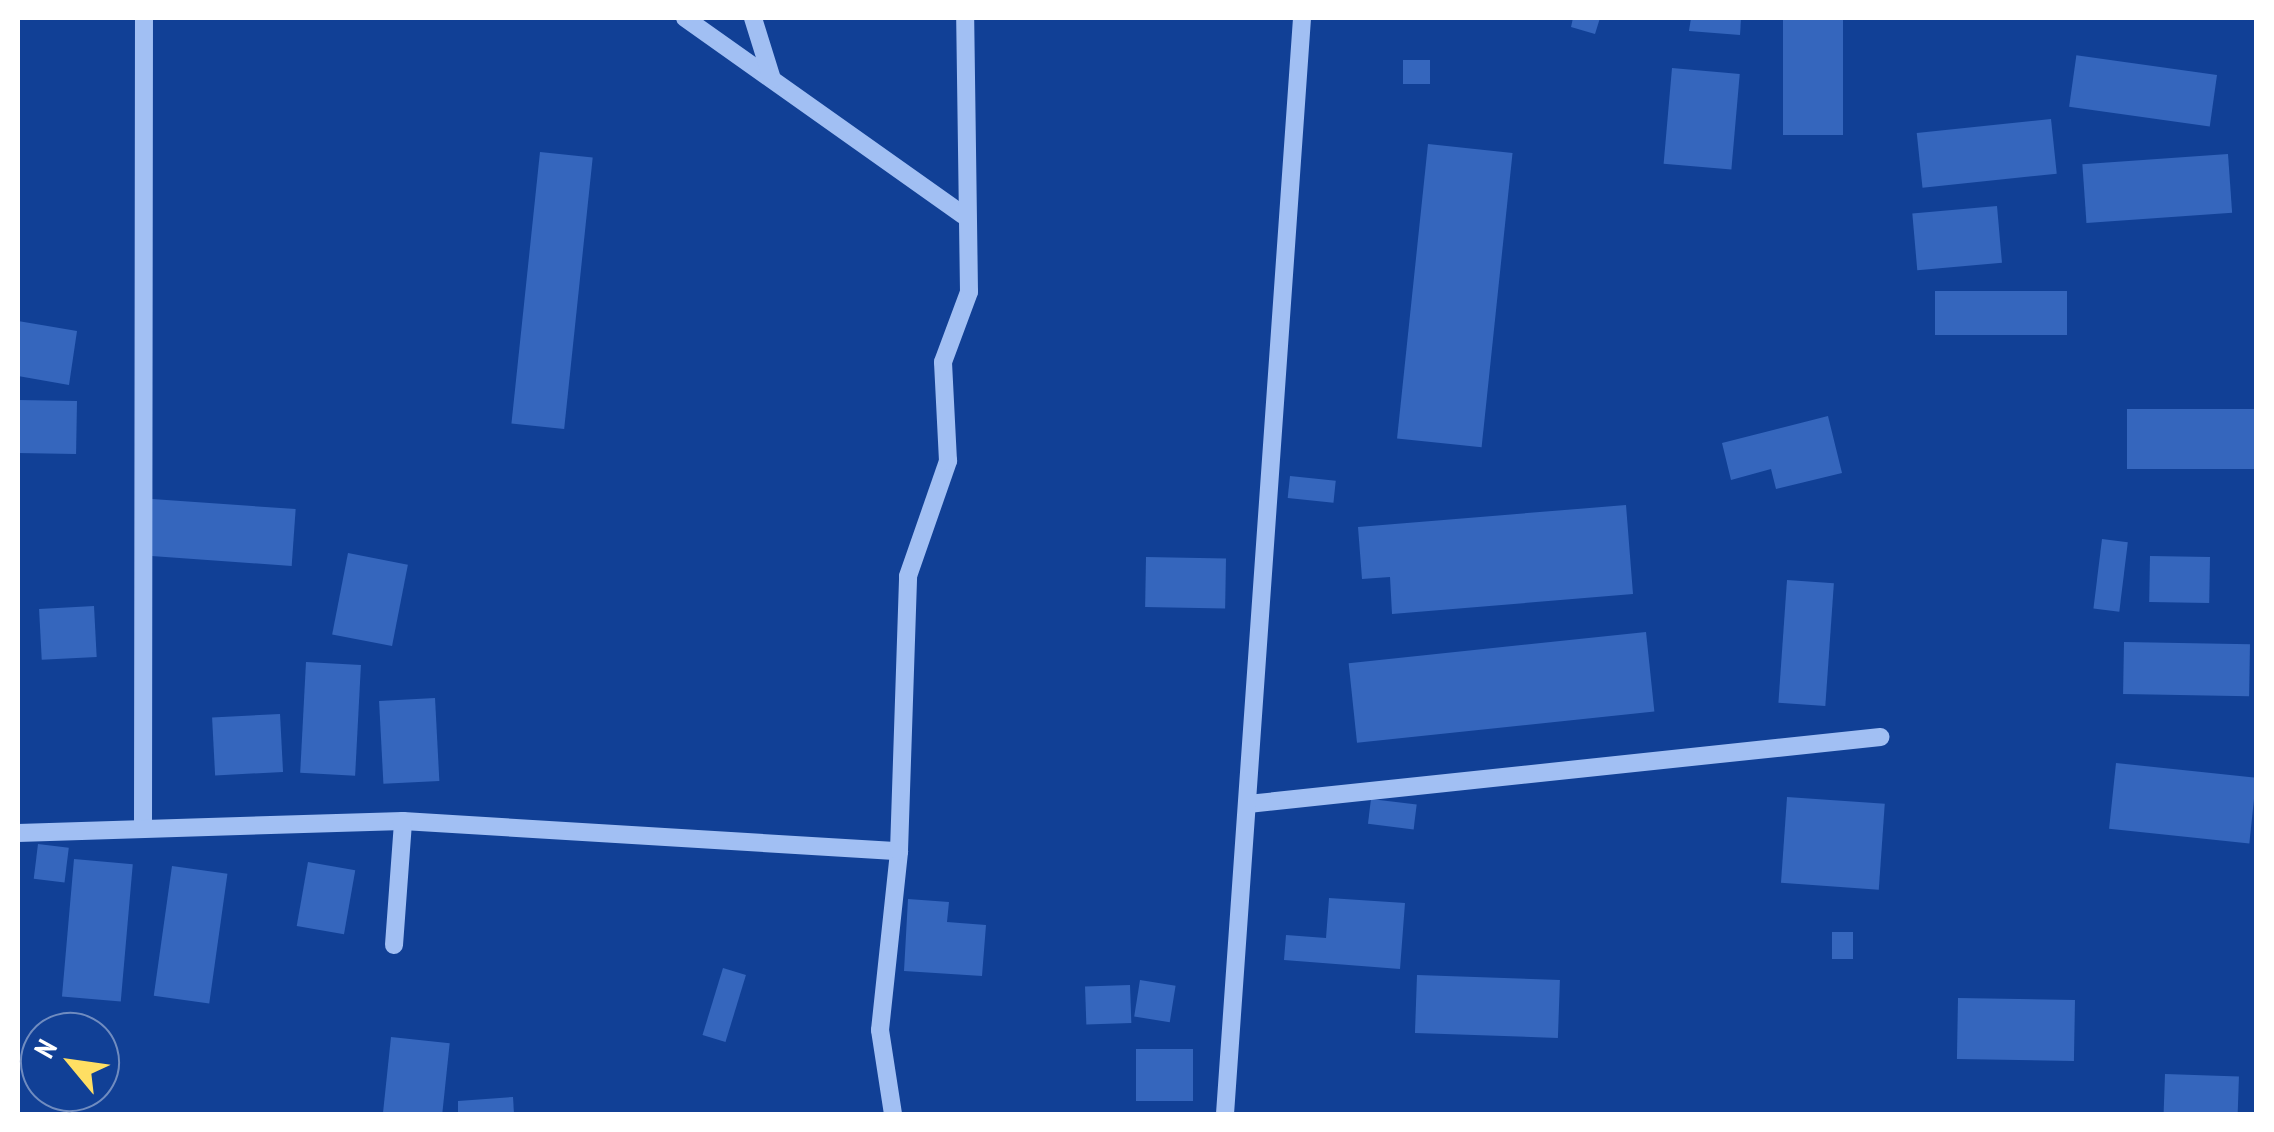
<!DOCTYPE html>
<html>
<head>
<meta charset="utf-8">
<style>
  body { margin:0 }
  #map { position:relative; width:2274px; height:1132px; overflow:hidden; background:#114096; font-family:"PT Sans Narrow",sans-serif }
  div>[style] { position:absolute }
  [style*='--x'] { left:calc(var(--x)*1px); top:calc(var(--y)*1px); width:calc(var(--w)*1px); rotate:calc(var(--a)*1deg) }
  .building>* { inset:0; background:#3566bd; transform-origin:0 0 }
  .minor>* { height:18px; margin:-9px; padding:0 9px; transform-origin:9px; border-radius:9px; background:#a1bff3 }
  span { translate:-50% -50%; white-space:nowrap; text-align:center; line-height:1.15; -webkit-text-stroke:8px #114096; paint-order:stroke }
  .frame { position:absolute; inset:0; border:20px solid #fff; pointer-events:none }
  .north { position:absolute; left:20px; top:1012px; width:100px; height:100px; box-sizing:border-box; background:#114096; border:2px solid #708cc0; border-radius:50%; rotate:299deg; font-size:28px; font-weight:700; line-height:40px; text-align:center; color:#fff }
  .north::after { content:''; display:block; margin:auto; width:35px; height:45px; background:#ffdf63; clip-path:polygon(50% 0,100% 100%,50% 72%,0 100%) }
</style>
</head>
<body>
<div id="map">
  <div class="building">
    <div style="clip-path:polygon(1573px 18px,1600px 18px,1595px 34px,1571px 27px)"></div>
    <div style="clip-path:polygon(1691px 18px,1741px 18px,1740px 35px,1689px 31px)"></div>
    <div style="left:1783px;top:18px;width:60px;height:117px"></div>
    <div style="left:1430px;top:60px;width:24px;height:27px;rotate:90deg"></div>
    <div style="left:1672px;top:68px;width:68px;height:96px;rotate:5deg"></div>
    <div style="left:2217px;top:75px;width:52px;height:142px;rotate:98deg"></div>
    <div style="left:2051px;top:119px;width:55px;height:135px;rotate:84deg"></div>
    <div style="left:1428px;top:144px;width:85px;height:296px;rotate:6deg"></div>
    <div style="left:540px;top:152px;width:53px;height:273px;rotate:6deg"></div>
    <div style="left:2228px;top:154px;width:59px;height:146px;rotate:86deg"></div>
    <div style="left:1997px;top:206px;width:57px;height:85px;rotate:85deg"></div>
    <div style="left:1935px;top:291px;width:132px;height:44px"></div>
    <div style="clip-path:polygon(18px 321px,77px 331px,69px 385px,18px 376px)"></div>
    <div style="left:18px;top:400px;width:59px;height:53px;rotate:1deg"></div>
    <div style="left:2256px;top:409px;width:60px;height:129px;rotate:90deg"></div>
    <div style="clip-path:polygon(1828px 416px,1842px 473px,1776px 489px,1771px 469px,1731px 480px,1722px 443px)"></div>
    <div style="left:1290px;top:476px;width:46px;height:22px;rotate:6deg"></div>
    <div style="left:152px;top:499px;width:144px;height:57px;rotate:4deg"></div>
    <div style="clip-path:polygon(1626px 505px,1633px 594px,1392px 614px,1390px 577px,1362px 579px,1358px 527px)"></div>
    <div style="left:2102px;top:539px;width:26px;height:70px;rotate:7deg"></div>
    <div style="left:348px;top:553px;width:61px;height:83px;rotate:11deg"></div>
    <div style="left:2150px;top:556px;width:60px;height:46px;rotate:1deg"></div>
    <div style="left:1146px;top:557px;width:80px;height:50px;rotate:1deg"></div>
    <div style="left:1787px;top:580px;width:47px;height:123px;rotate:4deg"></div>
    <div style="left:94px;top:606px;width:51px;height:55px;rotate:87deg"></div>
    <div style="left:1646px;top:632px;width:80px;height:299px;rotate:84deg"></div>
    <div style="left:2124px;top:642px;width:126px;height:52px;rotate:1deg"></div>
    <div style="left:306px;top:662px;width:55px;height:111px;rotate:3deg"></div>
    <div style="left:435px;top:698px;width:83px;height:56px;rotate:87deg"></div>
    <div style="left:280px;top:714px;width:58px;height:68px;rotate:87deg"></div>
    <div style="left:2116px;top:763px;width:141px;height:66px;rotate:6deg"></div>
    <div style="left:1787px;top:797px;width:98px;height:86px;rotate:4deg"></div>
    <div style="left:1371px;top:799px;width:46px;height:25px;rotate:7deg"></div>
    <div style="left:38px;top:844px;width:31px;height:35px;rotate:7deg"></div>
    <div style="left:74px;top:859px;width:59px;height:138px;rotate:5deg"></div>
    <div style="left:308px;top:862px;width:48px;height:65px;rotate:10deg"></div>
    <div style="left:172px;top:866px;width:56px;height:131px;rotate:8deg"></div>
    <div style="clip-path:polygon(1329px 898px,1405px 903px,1400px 969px,1284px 960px,1286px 935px,1326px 938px)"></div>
    <div style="clip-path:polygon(908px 899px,949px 902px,947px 922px,986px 925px,982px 976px,904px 971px)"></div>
    <div style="left:1832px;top:932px;width:21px;height:27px"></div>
    <div style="left:723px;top:968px;width:24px;height:70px;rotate:17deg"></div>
    <div style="left:1417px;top:975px;width:143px;height:58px;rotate:2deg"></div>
    <div style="left:1140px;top:980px;width:36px;height:37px;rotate:9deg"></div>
    <div style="left:1130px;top:985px;width:38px;height:45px;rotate:88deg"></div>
    <div style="left:1958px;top:998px;width:117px;height:61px;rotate:1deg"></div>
    <div style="left:391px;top:1037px;width:59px;height:77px;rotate:6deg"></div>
    <div style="left:1193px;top:1049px;width:52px;height:57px;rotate:90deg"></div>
    <div style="left:2165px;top:1074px;width:74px;height:40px;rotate:2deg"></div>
    <div style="clip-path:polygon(513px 1097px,514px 1114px,458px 1114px,458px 1101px)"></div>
  </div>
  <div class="minor">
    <div style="--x:685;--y:18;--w:341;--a:35.3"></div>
    <div style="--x:753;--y:18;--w:64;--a:72.7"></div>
    <div style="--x:1248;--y:804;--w:636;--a:-6.05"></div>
    <div style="--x:143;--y:826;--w:808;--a:-89.93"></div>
    <div style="--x:18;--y:833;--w:385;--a:-1.8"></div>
    <div style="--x:403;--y:821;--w:497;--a:3.5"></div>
    <div style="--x:394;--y:945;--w:124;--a:-85.8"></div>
    <div style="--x:893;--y:1114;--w:85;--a:-98.8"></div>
    <div style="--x:880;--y:1030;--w:180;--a:-83.9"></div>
    <div style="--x:899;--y:851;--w:275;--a:-88.1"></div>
    <div style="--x:908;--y:576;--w:122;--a:-70.8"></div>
    <div style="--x:948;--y:461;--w:99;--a:-92.9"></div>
    <div style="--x:943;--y:362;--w:75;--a:-69.6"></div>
    <div style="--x:969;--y:292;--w:274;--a:-90.8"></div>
    <div style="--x:1225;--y:1114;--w:1099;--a:-85.98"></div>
  </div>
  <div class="frame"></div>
  <div class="north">N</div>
</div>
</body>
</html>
